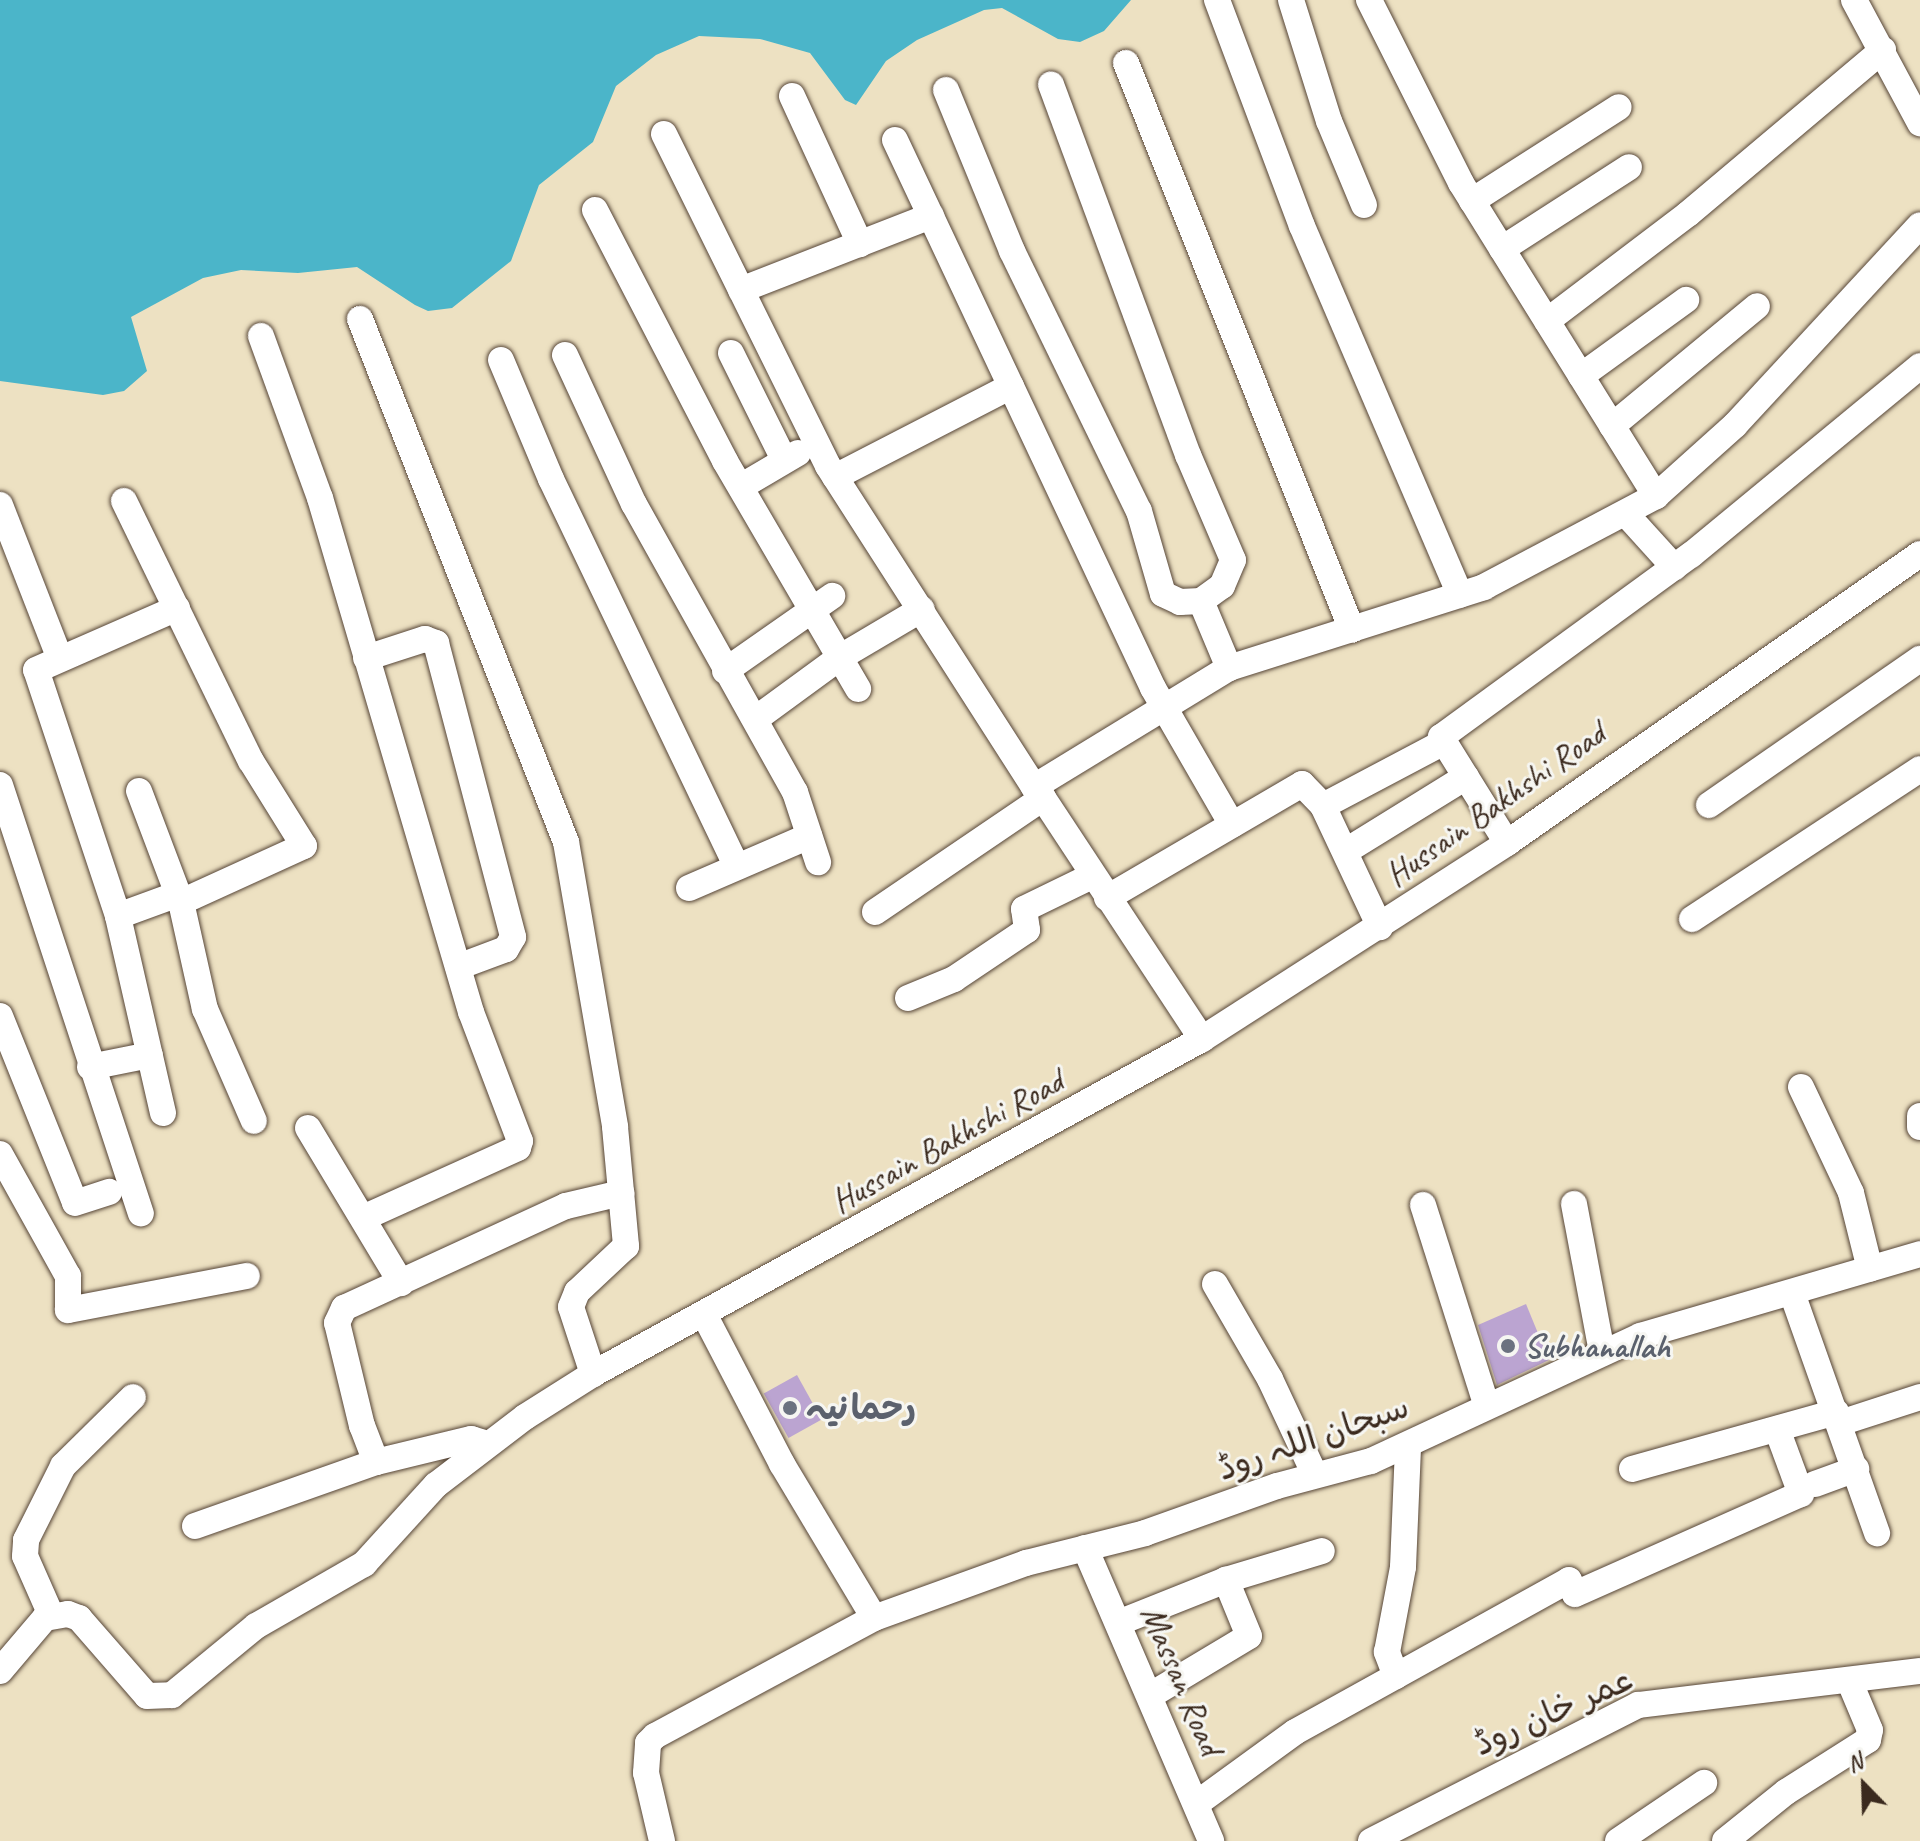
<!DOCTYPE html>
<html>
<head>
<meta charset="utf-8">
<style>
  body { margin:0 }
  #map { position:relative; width:1920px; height:1841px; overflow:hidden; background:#ede1c2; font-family:Caveat,"Playpen Sans Arabic",sans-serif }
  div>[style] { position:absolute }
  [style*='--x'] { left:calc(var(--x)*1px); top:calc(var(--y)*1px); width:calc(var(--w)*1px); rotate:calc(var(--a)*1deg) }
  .water>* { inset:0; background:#4bb5c9 }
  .building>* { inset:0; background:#bba4d1; transform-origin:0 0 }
  .roads { filter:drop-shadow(0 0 2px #564537) drop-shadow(0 0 2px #564537) }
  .minor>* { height:26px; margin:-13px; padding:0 13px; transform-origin:13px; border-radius:13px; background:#fff }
  .dots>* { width:22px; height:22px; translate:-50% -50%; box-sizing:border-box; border:4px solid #f6f6f2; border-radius:50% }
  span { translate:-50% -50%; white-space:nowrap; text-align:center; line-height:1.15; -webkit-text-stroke:6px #f6f6f2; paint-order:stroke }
  .street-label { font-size:34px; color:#3b2a1e }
  .worship-label { font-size:34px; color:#5b616d; font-weight:700 }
  .left { translate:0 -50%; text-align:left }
  .north { position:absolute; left:1824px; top:1745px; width:80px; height:80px; -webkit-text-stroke:6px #f6f6f2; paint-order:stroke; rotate:337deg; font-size:22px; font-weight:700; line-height:32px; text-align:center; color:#3b2a1e }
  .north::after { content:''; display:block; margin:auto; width:28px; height:36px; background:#3b2a1e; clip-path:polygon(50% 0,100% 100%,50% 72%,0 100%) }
</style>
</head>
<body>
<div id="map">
  <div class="water">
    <div style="clip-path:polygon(0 0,1131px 0,1104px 31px,1080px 42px,1058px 39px,1002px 8px,984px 10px,917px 40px,886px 61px,856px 105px,845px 100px,810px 53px,760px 39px,699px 36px,656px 55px,616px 86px,593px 142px,539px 185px,511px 261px,452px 308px,428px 311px,415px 305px,357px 267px,298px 273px,241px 270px,203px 278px,131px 317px,147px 371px,124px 391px,103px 395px,0 381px)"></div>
  </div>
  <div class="building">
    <div style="clip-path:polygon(1526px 1304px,1549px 1360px,1497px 1385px,1478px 1325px)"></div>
    <div style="left:797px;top:1375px;width:51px;height:38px;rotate:61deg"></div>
  </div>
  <div class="roads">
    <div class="minor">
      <div style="--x:1217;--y:0;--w:241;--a:69.4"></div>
      <div style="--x:1302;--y:226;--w:401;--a:66.8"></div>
      <div style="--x:1291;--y:0;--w:127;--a:72.6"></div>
      <div style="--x:1329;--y:121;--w:91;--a:67.4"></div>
      <div style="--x:1369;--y:0;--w:205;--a:63.3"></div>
      <div style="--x:1461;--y:183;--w:369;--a:58.1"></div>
      <div style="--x:1854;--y:0;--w:140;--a:61.8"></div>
      <div style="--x:1126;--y:63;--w:610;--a:68.27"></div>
      <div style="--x:946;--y:90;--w:174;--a:67.7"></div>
      <div style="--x:1012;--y:251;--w:289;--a:64"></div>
      <div style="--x:1139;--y:511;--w:86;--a:73.9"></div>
      <div style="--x:1163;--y:594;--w:19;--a:25"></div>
      <div style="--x:1180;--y:602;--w:21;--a:-3"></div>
      <div style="--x:1201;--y:601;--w:26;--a:-36"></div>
      <div style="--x:1222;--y:586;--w:28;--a:-67"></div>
      <div style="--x:1233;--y:560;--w:114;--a:-113.2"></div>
      <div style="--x:1188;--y:455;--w:395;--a:-110.3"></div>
      <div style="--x:792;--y:96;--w:163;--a:65.3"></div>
      <div style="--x:664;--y:134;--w:370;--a:63.7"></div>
      <div style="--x:828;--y:466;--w:381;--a:57.3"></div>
      <div style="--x:895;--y:140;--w:606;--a:64.79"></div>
      <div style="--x:1153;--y:688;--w:158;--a:60"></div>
      <div style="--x:1472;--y:201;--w:174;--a:-32.6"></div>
      <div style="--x:595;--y:210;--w:283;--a:62.6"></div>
      <div style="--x:725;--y:461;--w:264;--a:59.7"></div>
      <div style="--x:1502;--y:249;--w:151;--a:-32.8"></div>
      <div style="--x:741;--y:290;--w:204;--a:-21.3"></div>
      <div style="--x:360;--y:319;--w:562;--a:68.5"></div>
      <div style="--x:566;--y:842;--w:289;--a:80.2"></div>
      <div style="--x:615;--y:1127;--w:120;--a:84.7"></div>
      <div style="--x:626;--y:1246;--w:67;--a:136.8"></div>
      <div style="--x:577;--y:1292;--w:16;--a:112"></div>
      <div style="--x:571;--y:1307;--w:71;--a:71.8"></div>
      <div style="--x:1547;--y:321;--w:177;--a:-37.2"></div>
      <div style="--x:1688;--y:214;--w:255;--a:-40.1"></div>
      <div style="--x:261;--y:336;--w:172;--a:70"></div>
      <div style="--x:320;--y:498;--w:536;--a:73.63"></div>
      <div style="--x:471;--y:1012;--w:138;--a:69.2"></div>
      <div style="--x:520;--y:1141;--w:7;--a:106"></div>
      <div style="--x:518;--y:1148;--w:168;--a:155.7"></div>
      <div style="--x:731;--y:353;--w:119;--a:63.6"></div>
      <div style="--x:565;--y:355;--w:164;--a:65.2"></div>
      <div style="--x:634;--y:504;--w:330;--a:60.8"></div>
      <div style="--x:795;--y:792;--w:74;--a:71.8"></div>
      <div style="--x:501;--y:360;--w:129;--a:67.2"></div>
      <div style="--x:551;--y:479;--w:428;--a:64.4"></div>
      <div style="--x:1581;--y:376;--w:130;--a:-35.9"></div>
      <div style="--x:1612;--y:426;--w:188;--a:-39.6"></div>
      <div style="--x:835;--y:477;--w:198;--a:-27.3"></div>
      <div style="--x:742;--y:486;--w:65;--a:-30.5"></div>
      <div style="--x:124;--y:501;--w:289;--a:64"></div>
      <div style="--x:251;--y:761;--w:100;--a:58.1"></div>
      <div style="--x:304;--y:846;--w:135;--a:155.5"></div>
      <div style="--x:0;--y:505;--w:165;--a:68.7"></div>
      <div style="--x:1626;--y:514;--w:72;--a:47.8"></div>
      <div style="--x:1201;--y:601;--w:73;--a:67.3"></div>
      <div style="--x:366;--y:658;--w:62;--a:-17.9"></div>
      <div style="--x:425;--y:639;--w:12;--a:20"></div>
      <div style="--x:436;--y:643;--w:304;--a:75.3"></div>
      <div style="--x:513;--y:937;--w:14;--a:120"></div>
      <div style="--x:506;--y:949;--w:51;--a:159.4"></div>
      <div style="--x:725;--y:671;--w:131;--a:-35"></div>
      <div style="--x:757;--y:718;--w:102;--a:-36.2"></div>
      <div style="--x:839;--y:658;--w:96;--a:-30.6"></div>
      <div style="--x:0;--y:785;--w:451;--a:71.8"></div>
      <div style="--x:139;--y:791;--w:119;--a:69.3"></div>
      <div style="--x:181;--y:902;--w:110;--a:77.4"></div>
      <div style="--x:205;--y:1009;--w:122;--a:66.4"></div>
      <div style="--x:1043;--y:798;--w:289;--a:56.6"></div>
      <div style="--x:1709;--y:805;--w:257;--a:-34.7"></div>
      <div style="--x:1323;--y:806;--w:137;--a:-27.9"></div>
      <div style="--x:1507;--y:843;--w:125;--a:-121.9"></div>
      <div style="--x:1441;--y:737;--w:309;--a:-36.1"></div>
      <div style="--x:1691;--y:555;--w:297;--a:-39.5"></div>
      <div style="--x:1346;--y:851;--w:141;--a:-31.7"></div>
      <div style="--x:689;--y:888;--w:131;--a:-23.4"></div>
      <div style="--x:1107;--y:898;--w:226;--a:-30.3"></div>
      <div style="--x:1302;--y:784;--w:30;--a:46"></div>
      <div style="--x:1323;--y:806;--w:134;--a:64.8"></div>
      <div style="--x:875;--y:912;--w:203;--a:-34.2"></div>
      <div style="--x:1043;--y:798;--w:14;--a:-129"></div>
      <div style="--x:1034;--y:787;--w:228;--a:-31.4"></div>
      <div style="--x:1229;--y:668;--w:268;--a:-17.6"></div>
      <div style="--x:1484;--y:587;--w:195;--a:-27.9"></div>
      <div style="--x:1656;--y:496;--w:106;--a:-41.9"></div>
      <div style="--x:1735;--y:425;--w:272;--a:-47.2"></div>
      <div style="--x:118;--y:916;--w:64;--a:-20.1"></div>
      <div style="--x:1692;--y:919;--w:273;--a:-33.3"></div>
      <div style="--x:908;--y:998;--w:50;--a:-22.4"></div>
      <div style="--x:954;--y:979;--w:88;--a:-33.9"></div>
      <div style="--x:1027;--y:930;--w:21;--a:-98"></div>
      <div style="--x:1024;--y:909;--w:76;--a:-25.9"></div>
      <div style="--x:0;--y:1016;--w:201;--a:68.1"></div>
      <div style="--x:75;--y:1203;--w:36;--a:-18"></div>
      <div style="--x:90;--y:1067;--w:61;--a:-11.3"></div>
      <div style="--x:1801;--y:1087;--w:117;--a:64.7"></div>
      <div style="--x:1851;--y:1193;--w:78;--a:76"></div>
      <div style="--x:163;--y:1113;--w:202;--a:-102.9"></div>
      <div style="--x:118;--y:916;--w:259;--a:-108.4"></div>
      <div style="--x:36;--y:670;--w:154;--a:-23.7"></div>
      <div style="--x:1920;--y:1116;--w:11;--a:90"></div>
      <div style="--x:308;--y:1128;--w:181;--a:59"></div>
      <div style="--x:0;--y:1154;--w:140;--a:60.9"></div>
      <div style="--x:68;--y:1276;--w:34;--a:90"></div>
      <div style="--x:68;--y:1310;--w:182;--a:-10.8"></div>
      <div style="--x:1574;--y:1204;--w:151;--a:79.3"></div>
      <div style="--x:1423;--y:1205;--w:209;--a:72.4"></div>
      <div style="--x:1215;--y:1284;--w:110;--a:59.9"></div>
      <div style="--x:1270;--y:1379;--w:106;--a:64.9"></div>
      <div style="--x:1792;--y:1293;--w:255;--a:70.5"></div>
      <div style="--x:705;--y:1316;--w:167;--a:62.5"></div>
      <div style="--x:782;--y:1464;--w:179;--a:59.1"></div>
      <div style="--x:1840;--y:1423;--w:84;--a:-18"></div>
      <div style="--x:376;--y:1462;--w:39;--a:-111"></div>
      <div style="--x:362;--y:1426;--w:106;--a:-103.6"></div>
      <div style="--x:337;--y:1323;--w:17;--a:-65"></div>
      <div style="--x:344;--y:1308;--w:244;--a:-24.7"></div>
      <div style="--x:566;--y:1206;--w:57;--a:-13.3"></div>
      <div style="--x:1632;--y:1469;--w:212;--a:-15.6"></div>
      <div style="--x:1815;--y:1484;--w:44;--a:-20.1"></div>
      <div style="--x:195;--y:1526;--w:192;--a:-19.5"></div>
      <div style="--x:376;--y:1462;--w:98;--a:-13.6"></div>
      <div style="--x:471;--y:1439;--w:17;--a:17"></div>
      <div style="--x:1085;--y:1548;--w:319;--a:66.7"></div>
      <div style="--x:51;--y:1615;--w:64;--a:-113.8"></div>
      <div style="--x:25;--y:1556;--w:16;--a:-86"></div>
      <div style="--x:26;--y:1540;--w:83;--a:-63.4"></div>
      <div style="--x:63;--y:1466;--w:98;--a:-44.6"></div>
      <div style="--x:1118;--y:1623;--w:116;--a:-21.7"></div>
      <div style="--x:1226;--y:1580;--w:100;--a:-16.8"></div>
      <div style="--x:0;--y:1671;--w:70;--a:-49.7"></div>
      <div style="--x:45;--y:1618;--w:23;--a:-10"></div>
      <div style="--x:68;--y:1614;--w:12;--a:20"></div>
      <div style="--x:79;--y:1618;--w:103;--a:48.9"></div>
      <div style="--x:147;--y:1696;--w:25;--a:-2"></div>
      <div style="--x:172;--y:1695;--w:109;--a:-39.4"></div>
      <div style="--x:256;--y:1626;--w:125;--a:-29.9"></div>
      <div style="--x:364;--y:1564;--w:107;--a:-47.7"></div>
      <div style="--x:436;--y:1485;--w:112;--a:-37.4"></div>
      <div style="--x:525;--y:1417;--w:80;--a:-32.3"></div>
      <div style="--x:593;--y:1374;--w:695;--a:-28.81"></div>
      <div style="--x:1202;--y:1039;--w:363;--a:-32.7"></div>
      <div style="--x:1507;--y:843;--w:504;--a:-34.98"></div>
      <div style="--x:1396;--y:1676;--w:26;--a:-111"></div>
      <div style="--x:1387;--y:1652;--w:86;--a:-79.3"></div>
      <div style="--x:1403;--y:1567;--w:121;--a:-87.6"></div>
      <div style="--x:1151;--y:1695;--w:114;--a:-31"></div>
      <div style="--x:1249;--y:1636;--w:61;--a:-112.3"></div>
      <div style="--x:1196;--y:1804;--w:122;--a:-36"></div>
      <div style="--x:1295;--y:1732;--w:313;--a:-29"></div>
      <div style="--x:1569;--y:1580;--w:15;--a:67"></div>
      <div style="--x:1575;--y:1594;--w:247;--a:-23.9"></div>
      <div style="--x:1801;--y:1494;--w:69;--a:-110.3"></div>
      <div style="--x:662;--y:1841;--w:70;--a:-103.2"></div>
      <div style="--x:646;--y:1773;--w:30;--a:-86"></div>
      <div style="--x:648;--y:1743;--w:10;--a:-45"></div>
      <div style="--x:655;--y:1736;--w:249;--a:-28.3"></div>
      <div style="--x:874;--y:1618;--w:162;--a:-19.9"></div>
      <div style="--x:1026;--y:1563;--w:123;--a:-14.1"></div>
      <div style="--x:1145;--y:1533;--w:140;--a:-19.6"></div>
      <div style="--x:1277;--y:1486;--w:97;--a:-14.9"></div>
      <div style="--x:1371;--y:1461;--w:297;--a:-24.9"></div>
      <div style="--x:1640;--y:1336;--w:292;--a:-16.3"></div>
      <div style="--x:1371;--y:1841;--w:300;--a:-27"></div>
      <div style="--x:1638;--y:1705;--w:284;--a:-6.9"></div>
      <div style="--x:1618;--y:1841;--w:104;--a:-34"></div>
      <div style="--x:1725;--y:1841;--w:78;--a:-38.8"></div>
      <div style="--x:1786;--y:1792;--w:97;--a:-32.4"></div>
      <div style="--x:1868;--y:1740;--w:10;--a:-79"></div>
      <div style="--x:1870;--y:1730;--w:54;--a:-112.8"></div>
    </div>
  </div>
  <div class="dots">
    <div style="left:1508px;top:1346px;background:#6b7280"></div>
    <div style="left:790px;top:1408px;background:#6b7280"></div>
  </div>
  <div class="street-label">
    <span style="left:1495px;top:804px;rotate:-35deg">Hussain Bakhshi Road</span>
    <span style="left:947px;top:1141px;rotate:-29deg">Hussain Bakhshi Road</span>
    <span style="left:1313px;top:1437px;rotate:-19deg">سبحان اللہ روڈ</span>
    <span style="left:1182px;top:1680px;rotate:67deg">Massan Road</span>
    <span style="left:1553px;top:1711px;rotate:-24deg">عمر خان روڈ</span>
  </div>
  <div class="worship-label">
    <span class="left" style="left:1524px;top:1346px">Subhanallah</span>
    <span class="left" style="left:806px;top:1408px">رحمانیہ</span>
  </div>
  <div class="north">N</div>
</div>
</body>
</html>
